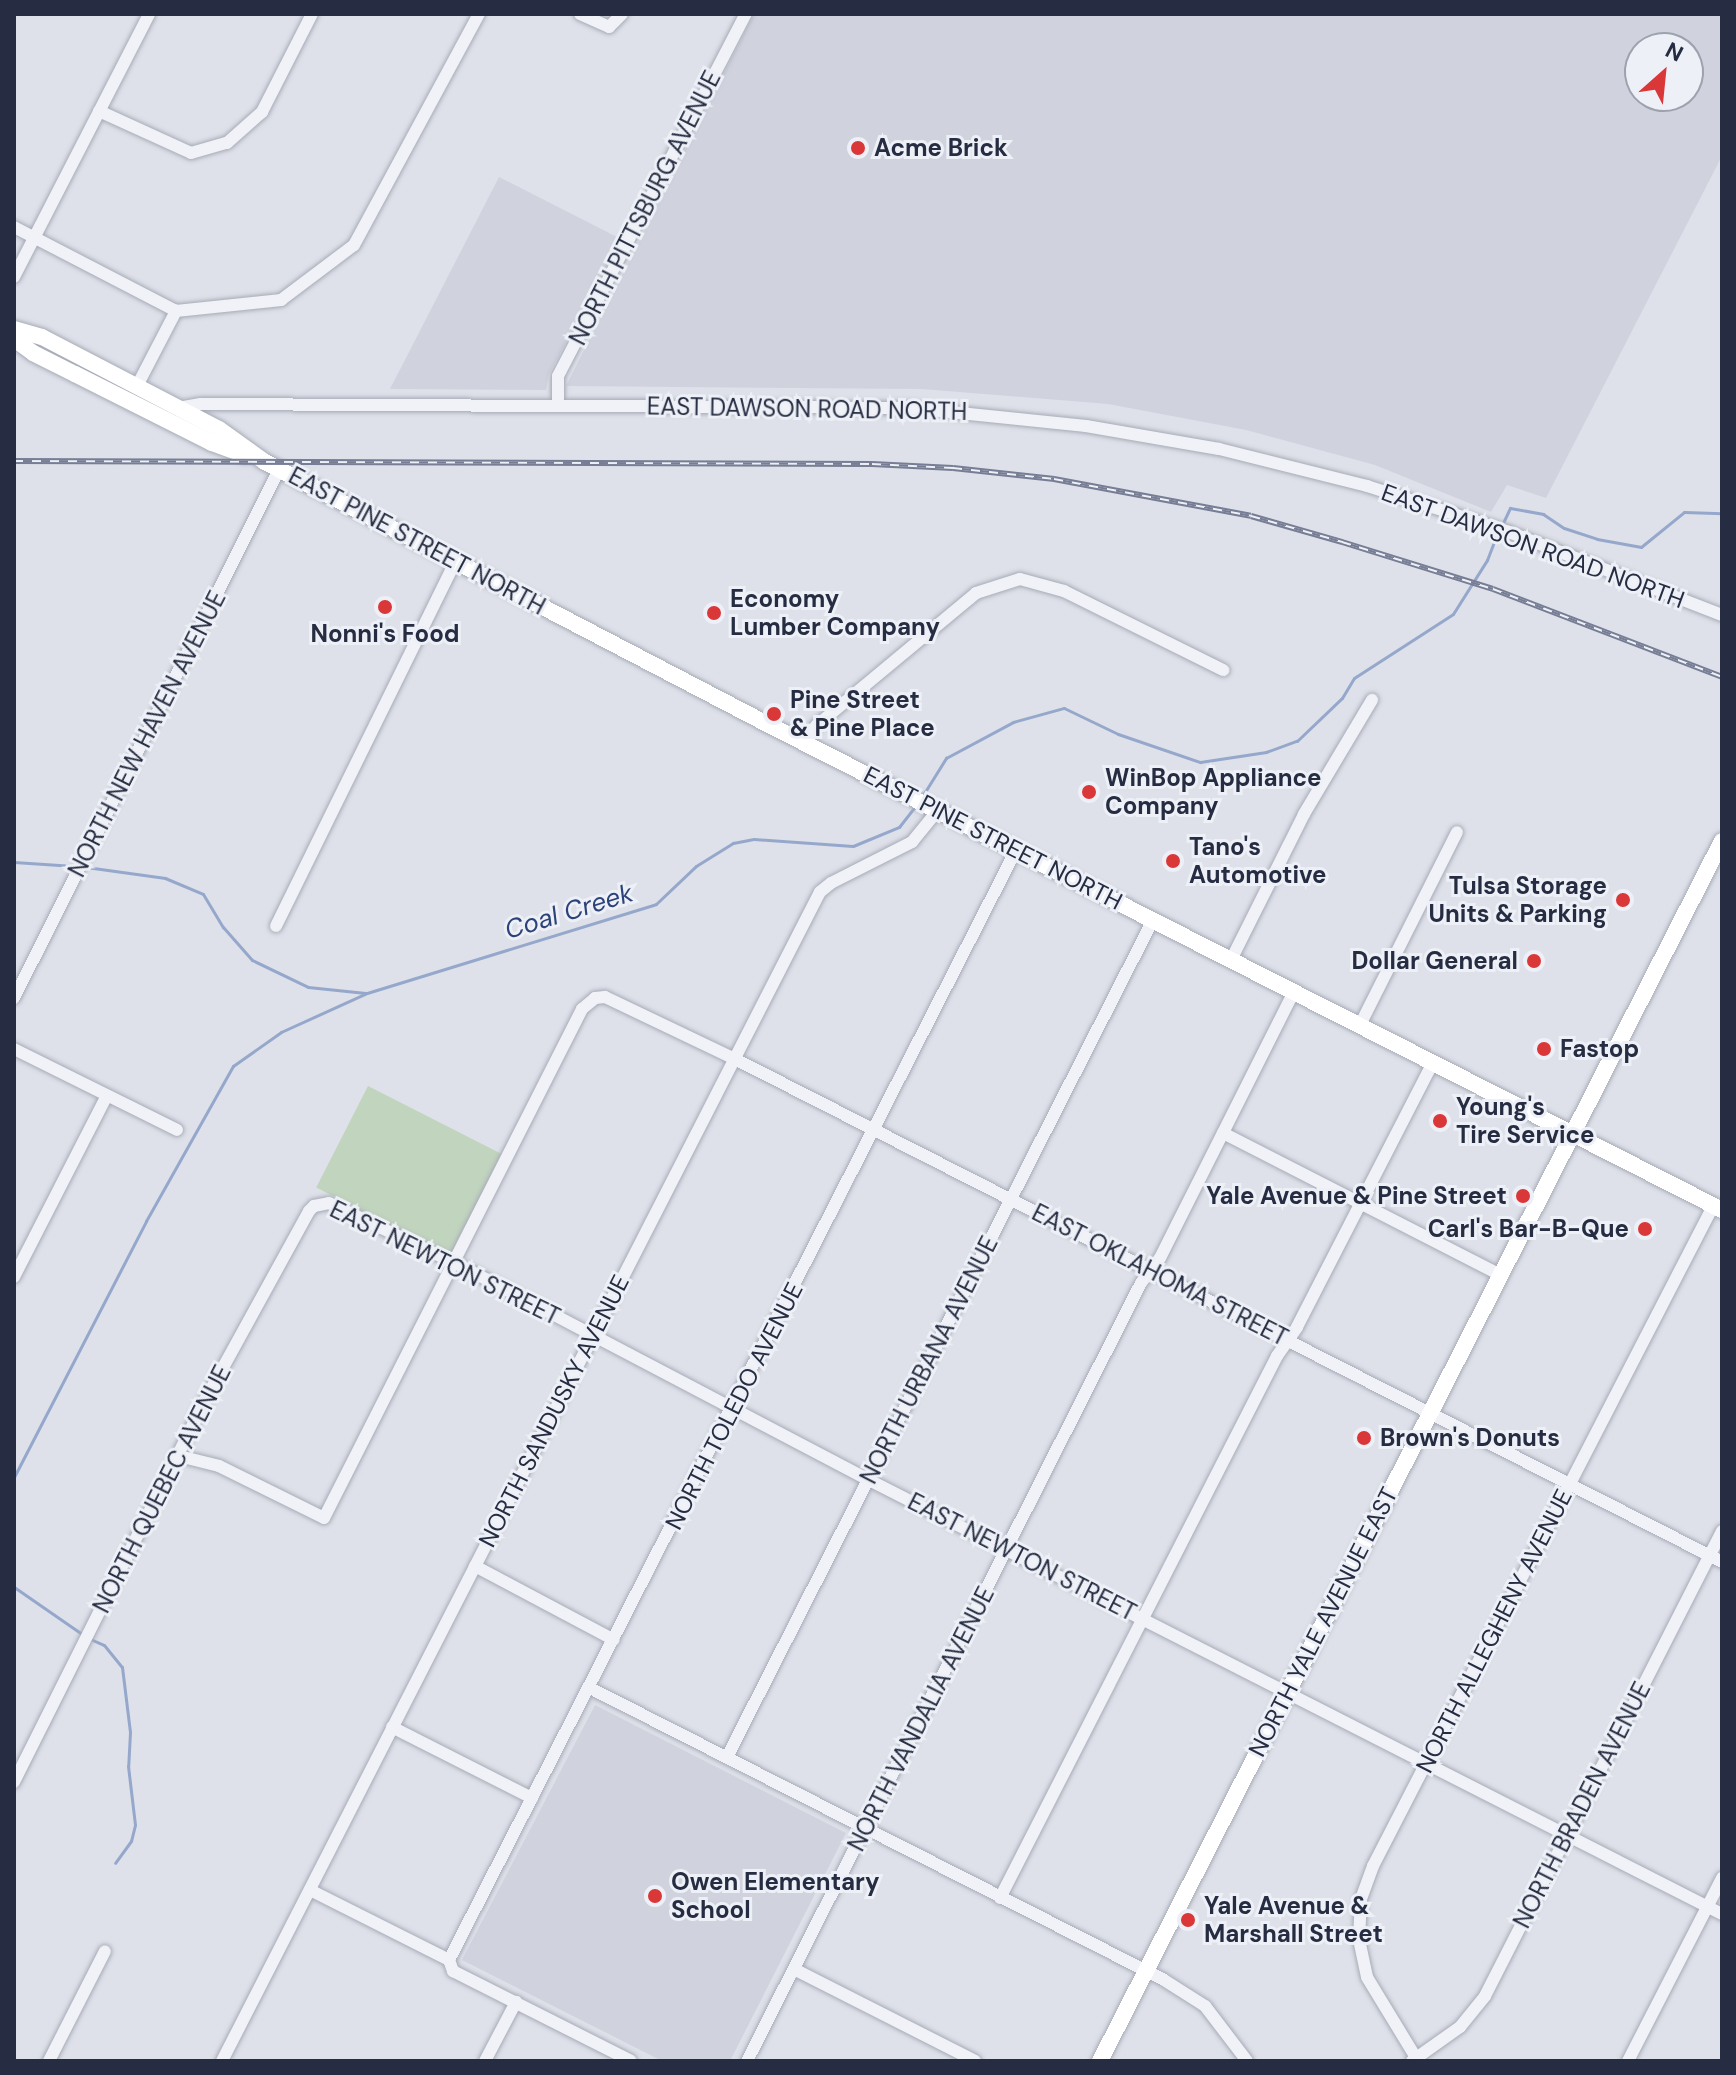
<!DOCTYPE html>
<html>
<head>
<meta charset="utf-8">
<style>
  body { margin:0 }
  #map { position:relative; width:1736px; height:2075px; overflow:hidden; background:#dee1e9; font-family:"DM Sans",sans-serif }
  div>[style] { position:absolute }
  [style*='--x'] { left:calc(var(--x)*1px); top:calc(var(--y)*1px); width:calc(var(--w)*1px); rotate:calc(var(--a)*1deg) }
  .built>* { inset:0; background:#d0d3de }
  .green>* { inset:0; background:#c1d4be; transform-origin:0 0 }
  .stream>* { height:3px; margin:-1.5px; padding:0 1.5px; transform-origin:1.5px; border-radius:1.5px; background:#95a8cc }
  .roads { filter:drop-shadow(0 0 2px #a7abb7) drop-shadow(0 0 2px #a7abb7) }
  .minor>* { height:12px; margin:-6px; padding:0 6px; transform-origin:6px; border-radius:6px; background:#f1f2f7 }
  .major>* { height:16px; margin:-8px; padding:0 8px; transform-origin:8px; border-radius:8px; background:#fff }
  .rail>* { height:6px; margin-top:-3px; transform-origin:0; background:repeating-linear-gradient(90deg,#edf0f6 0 9px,#767d94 0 18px); box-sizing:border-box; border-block:2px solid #767d94 }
  .dots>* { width:22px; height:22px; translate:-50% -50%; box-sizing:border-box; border:4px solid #edf0f6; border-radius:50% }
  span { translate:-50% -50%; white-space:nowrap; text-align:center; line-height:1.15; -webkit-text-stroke:6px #edf0f6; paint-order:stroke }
  .poi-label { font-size:24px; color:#262c41; font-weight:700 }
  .left { translate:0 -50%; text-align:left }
  .right { translate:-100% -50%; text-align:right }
  .street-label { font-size:24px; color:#262c41 }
  .water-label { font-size:26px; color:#2c4379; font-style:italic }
  .frame { position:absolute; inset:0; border:16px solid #262c41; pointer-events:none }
  .north { position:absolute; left:1624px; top:32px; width:80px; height:80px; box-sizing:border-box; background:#edf0f6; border:2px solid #9da2ae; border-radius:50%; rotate:27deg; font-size:22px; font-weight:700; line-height:32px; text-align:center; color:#262c41 }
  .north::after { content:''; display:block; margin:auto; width:28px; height:36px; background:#da3738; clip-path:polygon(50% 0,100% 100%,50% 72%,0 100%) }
</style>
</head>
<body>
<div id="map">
  <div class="built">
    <div style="clip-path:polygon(evenodd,754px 14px,1722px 14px,1722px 156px,1546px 498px,1507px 485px,1491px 512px,1375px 465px,1246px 430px,1108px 404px,922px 389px,566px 386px,754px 14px,1640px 48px,1688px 48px,1688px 96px,1640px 96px,1640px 48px)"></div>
    <div style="clip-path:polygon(499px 177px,621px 239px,549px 374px,546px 390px,390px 389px)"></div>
    <div style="clip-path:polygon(595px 1705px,846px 1833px,730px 2061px,662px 2061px,462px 1960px)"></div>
  </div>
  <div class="green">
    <div style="left:368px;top:1086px;width:150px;height:114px;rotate:27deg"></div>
  </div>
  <div class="stream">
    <div style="--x:1502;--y:525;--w:19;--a:-65"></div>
    <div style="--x:1510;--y:508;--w:34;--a:10"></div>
    <div style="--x:1543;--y:514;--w:25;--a:34"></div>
    <div style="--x:1564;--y:528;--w:35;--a:18"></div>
    <div style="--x:1597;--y:539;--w:45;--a:10.3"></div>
    <div style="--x:1641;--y:547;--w:55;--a:-39.1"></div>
    <div style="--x:1684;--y:512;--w:38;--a:2"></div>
    <div style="--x:923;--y:795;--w:44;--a:-58.1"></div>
    <div style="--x:946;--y:758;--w:76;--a:-28.2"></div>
    <div style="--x:1013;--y:722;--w:53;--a:-15.4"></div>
    <div style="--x:1064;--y:708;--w:60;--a:25.7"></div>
    <div style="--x:1118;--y:734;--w:87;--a:18.9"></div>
    <div style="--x:1200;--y:762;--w:67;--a:-8.6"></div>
    <div style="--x:1266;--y:752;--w:33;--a:-20"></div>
    <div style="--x:1297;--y:741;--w:62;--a:-43.7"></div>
    <div style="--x:1342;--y:698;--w:23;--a:-59"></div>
    <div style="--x:1354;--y:678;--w:118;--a:-32.9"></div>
    <div style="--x:1453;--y:614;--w:64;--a:-57.8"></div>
    <div style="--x:1487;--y:560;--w:30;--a:-69"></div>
    <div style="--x:14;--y:862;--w:60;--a:3.8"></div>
    <div style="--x:86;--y:867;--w:80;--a:7.9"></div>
    <div style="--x:165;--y:878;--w:41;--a:22.8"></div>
    <div style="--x:203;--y:894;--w:39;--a:59"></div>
    <div style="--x:223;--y:927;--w:44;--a:48.7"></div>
    <div style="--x:252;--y:960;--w:62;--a:25.7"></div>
    <div style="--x:308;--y:987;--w:58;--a:5.9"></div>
    <div style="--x:14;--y:1477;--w:288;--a:-62.7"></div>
    <div style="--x:146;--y:1221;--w:178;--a:-60.7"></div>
    <div style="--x:233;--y:1066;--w:59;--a:-35.3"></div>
    <div style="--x:281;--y:1032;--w:94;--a:-24.4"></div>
    <div style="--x:367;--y:993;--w:302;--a:-17.1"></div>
    <div style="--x:656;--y:904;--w:55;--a:-43.5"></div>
    <div style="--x:696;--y:866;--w:44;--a:-31.9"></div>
    <div style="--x:733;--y:843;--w:21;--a:-11"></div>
    <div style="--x:754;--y:839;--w:99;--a:4"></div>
    <div style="--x:853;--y:846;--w:50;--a:-22.4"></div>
    <div style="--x:899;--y:827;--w:28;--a:-52"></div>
    <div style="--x:14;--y:1587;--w:83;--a:34.7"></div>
    <div style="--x:88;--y:1638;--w:17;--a:24"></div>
    <div style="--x:104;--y:1645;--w:28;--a:51"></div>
    <div style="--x:122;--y:1667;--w:65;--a:83"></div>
    <div style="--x:130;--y:1732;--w:34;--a:93"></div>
    <div style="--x:128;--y:1766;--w:59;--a:83.2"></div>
    <div style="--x:135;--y:1825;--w:16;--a:104"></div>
    <div style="--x:131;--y:1841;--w:27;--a:126"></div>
  </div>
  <div class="roads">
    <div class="minor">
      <div style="--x:580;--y:14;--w:32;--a:24"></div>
      <div style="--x:609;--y:27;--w:18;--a:-45"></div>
      <div style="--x:99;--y:111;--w:101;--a:24.5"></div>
      <div style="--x:191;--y:153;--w:37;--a:-16"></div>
      <div style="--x:227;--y:143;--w:47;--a:-41.5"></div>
      <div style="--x:262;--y:112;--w:110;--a:-63"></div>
      <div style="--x:14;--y:227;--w:182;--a:27.4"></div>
      <div style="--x:14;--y:277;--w:296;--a:-62.8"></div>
      <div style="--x:176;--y:311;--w:106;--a:-6"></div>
      <div style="--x:281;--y:300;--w:91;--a:-37"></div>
      <div style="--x:354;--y:245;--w:263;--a:-61.6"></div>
      <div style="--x:137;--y:386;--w:85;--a:-62.5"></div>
      <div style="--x:558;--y:406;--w:30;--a:-90"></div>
      <div style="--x:558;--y:376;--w:408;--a:-62.6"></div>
      <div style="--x:178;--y:408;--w:23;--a:-10"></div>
      <div style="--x:201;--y:404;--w:710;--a:0.32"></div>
      <div style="--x:911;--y:408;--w:176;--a:5.9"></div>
      <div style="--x:1086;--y:426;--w:135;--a:9.8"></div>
      <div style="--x:1219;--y:449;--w:153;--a:14"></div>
      <div style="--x:1367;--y:486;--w:149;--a:17.9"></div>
      <div style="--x:1509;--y:532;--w:229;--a:21.3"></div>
      <div style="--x:806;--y:744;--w:21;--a:-61"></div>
      <div style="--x:816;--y:726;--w:208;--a:-39.7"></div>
      <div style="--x:976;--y:593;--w:46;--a:-17.7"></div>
      <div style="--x:1020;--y:579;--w:46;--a:15.3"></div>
      <div style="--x:1064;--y:591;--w:178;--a:26.4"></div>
      <div style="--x:276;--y:926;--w:406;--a:-63.8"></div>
      <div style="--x:1231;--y:960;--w:163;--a:-63.4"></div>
      <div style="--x:1304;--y:814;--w:133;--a:-59.2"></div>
      <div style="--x:14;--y:998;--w:591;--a:-63.35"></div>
      <div style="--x:1359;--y:1027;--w:218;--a:-63.3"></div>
      <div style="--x:14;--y:1049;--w:182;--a:26.4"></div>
      <div style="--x:1223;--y:1133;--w:312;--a:27.1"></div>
      <div style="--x:14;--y:1277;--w:202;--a:-62.9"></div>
      <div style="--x:179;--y:1456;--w:41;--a:14"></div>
      <div style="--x:219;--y:1466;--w:117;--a:26.3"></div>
      <div style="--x:324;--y:1518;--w:571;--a:-63.12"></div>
      <div style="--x:582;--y:1009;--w:17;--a:-40"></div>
      <div style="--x:595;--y:998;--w:10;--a:-6"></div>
      <div style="--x:605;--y:997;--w:144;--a:25.5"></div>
      <div style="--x:735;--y:1059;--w:1108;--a:27"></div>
      <div style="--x:475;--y:1566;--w:157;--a:28"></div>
      <div style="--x:590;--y:1688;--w:644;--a:26.96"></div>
      <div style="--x:1164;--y:1980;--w:49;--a:32.4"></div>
      <div style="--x:1205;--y:2006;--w:69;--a:52.6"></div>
      <div style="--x:392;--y:1727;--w:157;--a:26.9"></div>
      <div style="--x:727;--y:1757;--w:939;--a:-63.03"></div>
      <div style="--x:14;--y:1782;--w:423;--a:-63.4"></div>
      <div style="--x:203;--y:1404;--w:220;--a:-61.2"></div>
      <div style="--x:309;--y:1211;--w:7;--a:-45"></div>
      <div style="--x:314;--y:1206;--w:15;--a:-11"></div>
      <div style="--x:329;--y:1203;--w:148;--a:25.5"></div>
      <div style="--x:463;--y:1267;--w:458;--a:27.7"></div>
      <div style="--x:869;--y:1480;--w:957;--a:26.97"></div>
      <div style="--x:310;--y:1890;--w:156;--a:26.7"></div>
      <div style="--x:449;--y:1960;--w:12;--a:70"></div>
      <div style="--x:453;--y:1971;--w:199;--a:26.8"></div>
      <div style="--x:1000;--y:1898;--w:609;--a:-62.93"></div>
      <div style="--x:1277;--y:1356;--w:35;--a:-55"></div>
      <div style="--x:1297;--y:1327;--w:296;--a:-62.8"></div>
      <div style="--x:449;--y:1960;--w:1246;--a:-62.94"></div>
      <div style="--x:794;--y:1969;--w:203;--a:26.9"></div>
      <div style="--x:49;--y:2061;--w:123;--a:-63"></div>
      <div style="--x:222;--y:2061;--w:1313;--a:-62.91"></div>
      <div style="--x:820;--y:892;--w:14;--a:-39"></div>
      <div style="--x:831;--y:883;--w:91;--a:-26.8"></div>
      <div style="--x:912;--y:842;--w:41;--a:-50.9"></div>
      <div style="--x:485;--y:2061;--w:67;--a:-62.3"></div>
      <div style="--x:747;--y:2061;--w:872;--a:-63.14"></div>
      <div style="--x:1141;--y:1283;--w:31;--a:-53"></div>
      <div style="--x:1160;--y:1258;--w:297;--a:-63.3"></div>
      <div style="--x:1412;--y:2061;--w:59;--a:-35.3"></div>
      <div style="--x:1460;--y:2027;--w:40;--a:-51"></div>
      <div style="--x:1485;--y:1996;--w:522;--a:-62.99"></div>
      <div style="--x:1418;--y:2061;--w:98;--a:-121.3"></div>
      <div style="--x:1367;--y:1977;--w:40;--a:-102"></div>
      <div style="--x:1359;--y:1938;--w:39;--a:-87"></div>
      <div style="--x:1361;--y:1899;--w:35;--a:-70"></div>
      <div style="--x:1373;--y:1866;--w:742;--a:-62.74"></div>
      <div style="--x:1628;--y:2061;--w:206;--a:-62.8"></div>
    </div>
    <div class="major">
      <div style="--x:14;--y:329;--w:29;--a:16"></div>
      <div style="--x:42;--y:337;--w:199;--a:27.5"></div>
      <div style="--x:219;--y:429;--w:57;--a:35.7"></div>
      <div style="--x:265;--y:462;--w:568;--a:27.56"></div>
      <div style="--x:769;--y:725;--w:1069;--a:26.97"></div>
      <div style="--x:14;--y:339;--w:24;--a:36"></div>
      <div style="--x:33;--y:353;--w:47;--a:26.6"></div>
      <div style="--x:75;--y:374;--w:153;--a:26.7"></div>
      <div style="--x:212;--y:443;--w:35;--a:20"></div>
      <div style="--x:1100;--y:2061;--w:1369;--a:-62.99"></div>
    </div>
  </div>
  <div class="rail">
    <div style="--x:14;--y:461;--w:858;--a:0.2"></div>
    <div style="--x:872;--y:464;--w:81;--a:2.8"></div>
    <div style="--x:953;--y:468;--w:102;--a:6.2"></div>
    <div style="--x:1054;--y:479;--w:200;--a:10.6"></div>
    <div style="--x:1251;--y:516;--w:95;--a:15.9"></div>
    <div style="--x:1342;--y:542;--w:158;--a:17.3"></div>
    <div style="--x:1493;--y:589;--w:245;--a:21"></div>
  </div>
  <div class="dots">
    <div style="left:858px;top:148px;background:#da3738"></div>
    <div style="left:385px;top:607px;background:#da3738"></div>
    <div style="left:714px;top:613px;background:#da3738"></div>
    <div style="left:774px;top:714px;background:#da3738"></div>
    <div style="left:1089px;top:792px;background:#da3738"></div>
    <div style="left:1173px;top:861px;background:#da3738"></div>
    <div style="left:1623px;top:900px;background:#da3738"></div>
    <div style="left:1534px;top:961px;background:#da3738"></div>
    <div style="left:1544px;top:1049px;background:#da3738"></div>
    <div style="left:1440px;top:1121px;background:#da3738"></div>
    <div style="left:1523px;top:1196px;background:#da3738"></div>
    <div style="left:1645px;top:1229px;background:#da3738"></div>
    <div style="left:1364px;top:1438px;background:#da3738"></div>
    <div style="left:655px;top:1896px;background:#da3738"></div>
    <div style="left:1188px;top:1920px;background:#da3738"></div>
  </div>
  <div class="poi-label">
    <span class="left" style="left:874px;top:148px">Acme Brick</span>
    <span class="left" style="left:730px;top:613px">Economy<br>Lumber Company</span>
    <span style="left:385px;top:634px">Nonni's Food</span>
    <span class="left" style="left:790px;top:714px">Pine Street<br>&amp; Pine Place</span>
    <span class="left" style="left:1105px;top:792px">WinBop Appliance<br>Company</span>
    <span class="left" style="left:1189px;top:861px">Tano's<br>Automotive</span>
    <span class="right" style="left:1607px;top:900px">Tulsa Storage<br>Units &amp; Parking</span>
    <span class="right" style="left:1518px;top:961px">Dollar General</span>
    <span class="left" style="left:1560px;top:1049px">Fastop</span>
    <span class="left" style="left:1456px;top:1121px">Young's<br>Tire Service</span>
    <span class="right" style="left:1507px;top:1196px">Yale Avenue &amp; Pine Street</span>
    <span class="right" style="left:1629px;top:1229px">Carl's Bar-B-Que</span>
    <span class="left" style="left:1380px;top:1438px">Brown's Donuts</span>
    <span class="left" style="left:671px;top:1896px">Owen Elementary<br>School</span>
    <span class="left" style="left:1204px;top:1920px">Yale Avenue &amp;<br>Marshall Street</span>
  </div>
  <div class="street-label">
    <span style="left:645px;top:208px;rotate:-63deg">NORTH PITTSBURG AVENUE</span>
    <span style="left:807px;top:409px;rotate:1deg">EAST DAWSON ROAD NORTH</span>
    <span style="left:417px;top:541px;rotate:28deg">EAST PINE STREET NORTH</span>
    <span style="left:1533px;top:546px;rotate:20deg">EAST DAWSON ROAD NORTH</span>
    <span style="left:147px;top:734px;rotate:-63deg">NORTH NEW HAVEN AVENUE</span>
    <span style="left:993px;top:838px;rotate:27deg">EAST PINE STREET NORTH</span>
    <span style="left:445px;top:1263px;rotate:26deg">EAST NEWTON STREET</span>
    <span style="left:1160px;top:1275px;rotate:27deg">EAST OKLAHOMA STREET</span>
    <span style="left:929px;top:1360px;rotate:-63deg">NORTH URBANA AVENUE</span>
    <span style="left:734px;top:1406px;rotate:-63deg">NORTH TOLEDO AVENUE</span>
    <span style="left:554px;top:1411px;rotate:-63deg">NORTH SANDUSKY AVENUE</span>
    <span style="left:162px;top:1489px;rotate:-63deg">NORTH QUEBEC AVENUE</span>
    <span style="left:1022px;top:1557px;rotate:27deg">EAST NEWTON STREET</span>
    <span style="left:1323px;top:1622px;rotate:-63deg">NORTH YALE AVENUE EAST</span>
    <span style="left:1494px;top:1631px;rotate:-63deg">NORTH ALLEGHENY AVENUE</span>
    <span style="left:921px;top:1719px;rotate:-63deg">NORTH VANDALIA AVENUE</span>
    <span style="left:1582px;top:1805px;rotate:-63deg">NORTH BRADEN AVENUE</span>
  </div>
  <div class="water-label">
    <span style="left:569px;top:912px;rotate:-17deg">Coal Creek</span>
  </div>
  <div class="frame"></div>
  <div class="north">N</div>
</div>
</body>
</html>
